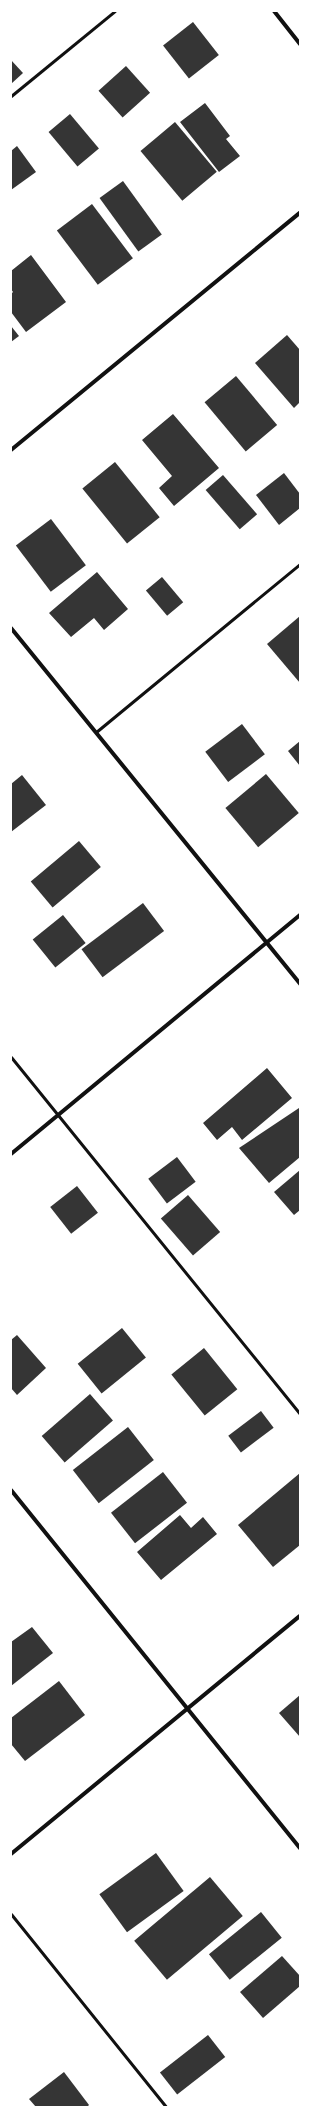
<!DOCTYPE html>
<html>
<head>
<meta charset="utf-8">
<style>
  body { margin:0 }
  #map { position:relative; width:311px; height:2118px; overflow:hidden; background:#fff; font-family:Quicksand,sans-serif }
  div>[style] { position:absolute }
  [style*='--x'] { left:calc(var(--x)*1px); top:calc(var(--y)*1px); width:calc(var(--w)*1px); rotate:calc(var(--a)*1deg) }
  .building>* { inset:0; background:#353535; transform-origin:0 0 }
  .service>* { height:3px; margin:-1.5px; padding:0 1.5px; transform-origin:1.5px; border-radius:1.5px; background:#111 }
  .minor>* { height:4px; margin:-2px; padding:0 2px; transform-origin:2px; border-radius:2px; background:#111 }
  span { translate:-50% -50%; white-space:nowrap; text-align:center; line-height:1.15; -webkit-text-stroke:3px #fff; paint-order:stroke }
  .frame { position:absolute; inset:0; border:12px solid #fff; pointer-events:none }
</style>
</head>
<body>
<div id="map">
  <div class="building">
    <div style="left:193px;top:22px;width:42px;height:38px;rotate:52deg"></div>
    <div style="clip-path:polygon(11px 60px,23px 73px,11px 84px)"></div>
    <div style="left:126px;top:66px;width:36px;height:37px;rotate:48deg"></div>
    <div style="clip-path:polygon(205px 103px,230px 136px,226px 139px,240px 156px,219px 172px,180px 122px)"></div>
    <div style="left:70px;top:114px;width:45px;height:28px;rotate:50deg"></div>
    <div style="left:175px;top:122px;width:65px;height:45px;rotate:50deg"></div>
    <div style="clip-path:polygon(17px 146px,36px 172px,11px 190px,11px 151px)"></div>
    <div style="left:123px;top:181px;width:66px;height:29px;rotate:54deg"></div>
    <div style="left:92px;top:204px;width:68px;height:44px;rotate:53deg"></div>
    <div style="clip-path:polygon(31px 255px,66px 302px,26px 332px,11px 312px,11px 294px,13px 292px,11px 289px,11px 271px)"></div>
    <div style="clip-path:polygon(11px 326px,19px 336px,11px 342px)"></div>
    <div style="clip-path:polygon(287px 335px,300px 350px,300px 402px,294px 408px,255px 363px)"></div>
    <div style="left:236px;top:376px;width:64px;height:41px;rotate:50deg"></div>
    <div style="clip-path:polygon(173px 414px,219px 468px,174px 506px,159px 488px,172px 476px,142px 440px)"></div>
    <div style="left:115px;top:462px;width:71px;height:42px;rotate:51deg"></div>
    <div style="clip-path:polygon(284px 473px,300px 494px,300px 508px,279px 525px,256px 495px)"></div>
    <div style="left:223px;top:475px;width:52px;height:23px;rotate:49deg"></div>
    <div style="left:51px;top:519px;width:58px;height:44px;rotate:53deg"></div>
    <div style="clip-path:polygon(97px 572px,128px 609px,104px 630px,94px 618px,71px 637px,49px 613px)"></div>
    <div style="left:162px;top:577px;width:33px;height:21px;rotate:50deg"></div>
    <div style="clip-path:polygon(300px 616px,300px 683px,267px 644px)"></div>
    <div style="left:242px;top:724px;width:38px;height:46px;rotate:53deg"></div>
    <div style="clip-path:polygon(300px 741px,300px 766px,288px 751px)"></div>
    <div style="left:266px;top:774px;width:51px;height:53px;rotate:50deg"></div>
    <div style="clip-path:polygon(22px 775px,46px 805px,11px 832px,11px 784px)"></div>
    <div style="left:79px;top:841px;width:34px;height:63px;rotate:50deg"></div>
    <div style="left:143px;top:903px;width:35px;height:77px;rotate:53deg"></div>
    <div style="left:63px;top:915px;width:36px;height:39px;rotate:51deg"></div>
    <div style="clip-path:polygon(267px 1068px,292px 1098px,242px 1140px,232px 1127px,217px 1140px,203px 1123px)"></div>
    <div style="clip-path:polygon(299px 1108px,300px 1157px,269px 1183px,239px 1148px)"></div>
    <div style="left:177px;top:1157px;width:31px;height:36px;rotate:53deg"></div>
    <div style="clip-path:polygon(300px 1170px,300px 1210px,294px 1215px,274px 1192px)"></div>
    <div style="left:77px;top:1186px;width:34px;height:34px;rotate:52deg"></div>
    <div style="left:188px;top:1195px;width:49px;height:36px;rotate:49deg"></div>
    <div style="left:122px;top:1328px;width:38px;height:57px;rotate:51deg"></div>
    <div style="clip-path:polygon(17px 1335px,46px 1368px,17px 1395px,11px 1388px,11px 1340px)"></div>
    <div style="left:204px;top:1348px;width:53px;height:42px;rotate:51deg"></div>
    <div style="left:90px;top:1394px;width:35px;height:64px;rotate:49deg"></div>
    <div style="left:261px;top:1411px;width:21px;height:41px;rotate:53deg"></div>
    <div style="left:128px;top:1427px;width:42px;height:70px;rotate:52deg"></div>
    <div style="left:163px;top:1472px;width:39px;height:66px;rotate:52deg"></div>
    <div style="clip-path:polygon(300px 1473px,300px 1545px,273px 1567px,238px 1525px)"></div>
    <div style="clip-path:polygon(180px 1515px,191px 1528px,203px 1517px,217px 1534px,161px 1580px,137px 1552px)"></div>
    <div style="clip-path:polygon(32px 1627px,53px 1653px,11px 1686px,11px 1642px)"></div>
    <div style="clip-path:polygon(59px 1681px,85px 1715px,25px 1761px,11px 1744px,11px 1718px)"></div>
    <div style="clip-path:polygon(300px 1695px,300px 1737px,279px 1713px)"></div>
    <div style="left:156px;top:1853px;width:47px;height:70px;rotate:54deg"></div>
    <div style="left:210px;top:1877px;width:51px;height:99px;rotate:50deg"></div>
    <div style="left:261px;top:1912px;width:33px;height:67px;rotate:51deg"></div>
    <div style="clip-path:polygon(282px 1956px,300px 1976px,300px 1986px,263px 2018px,240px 1992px)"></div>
    <div style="left:208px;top:2035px;width:28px;height:61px;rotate:52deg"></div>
    <div style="clip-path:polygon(64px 2072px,89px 2105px,87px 2107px,36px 2107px,29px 2099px)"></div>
  </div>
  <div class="service">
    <div style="--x:11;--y:96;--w:134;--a:-39.3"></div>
    <div style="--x:96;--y:732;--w:264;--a:-39.5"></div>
    <div style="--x:11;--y:1057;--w:459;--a:51"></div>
    <div style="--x:11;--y:1914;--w:248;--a:51.2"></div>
  </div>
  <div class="minor">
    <div style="--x:274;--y:11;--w:42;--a:51.8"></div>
    <div style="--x:11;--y:450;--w:374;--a:-39.4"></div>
    <div style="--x:11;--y:628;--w:459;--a:50.9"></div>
    <div style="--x:11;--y:1154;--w:375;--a:-39.6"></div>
    <div style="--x:11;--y:1490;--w:460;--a:51.1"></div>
    <div style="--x:11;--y:1854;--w:374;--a:-39.5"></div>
  </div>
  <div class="frame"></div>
</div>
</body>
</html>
